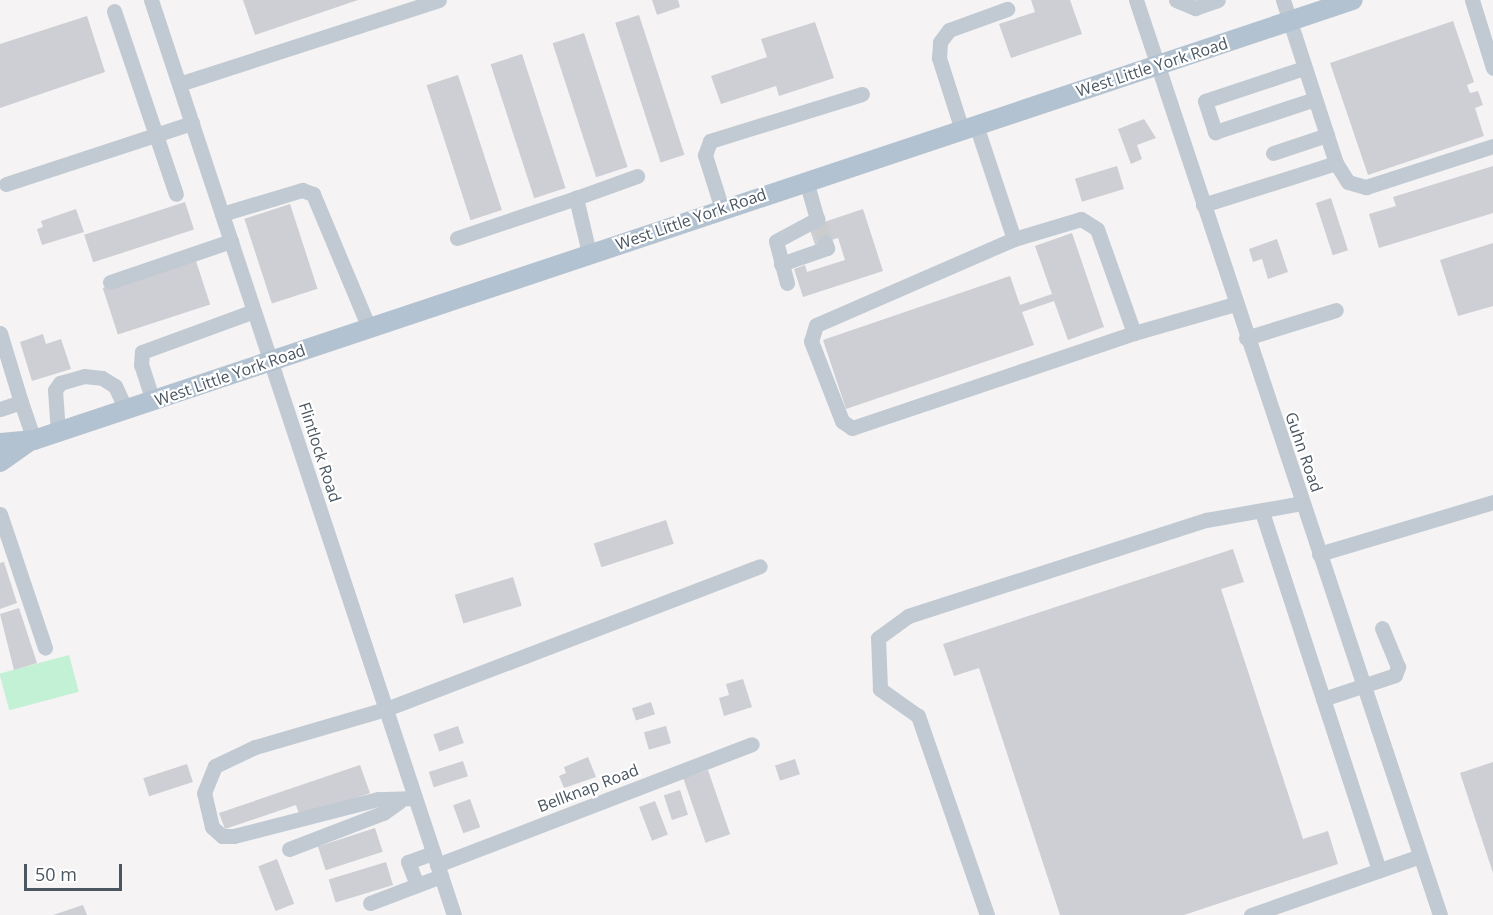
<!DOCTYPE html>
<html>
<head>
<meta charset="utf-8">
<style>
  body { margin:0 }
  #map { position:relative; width:1493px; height:915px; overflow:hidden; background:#f5f3f3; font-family:"Open Sans",sans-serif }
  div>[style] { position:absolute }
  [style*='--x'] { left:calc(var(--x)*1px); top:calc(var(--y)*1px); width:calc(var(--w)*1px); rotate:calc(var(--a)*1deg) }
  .green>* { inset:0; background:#c3f1d5; transform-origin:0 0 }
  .building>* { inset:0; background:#cdcfd5; transform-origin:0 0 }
  .minor-tunnel>* { height:15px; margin-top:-7.5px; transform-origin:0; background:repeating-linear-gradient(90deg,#caccce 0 15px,transparent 0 23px) }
  .minor>* { height:15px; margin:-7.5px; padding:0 7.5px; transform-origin:7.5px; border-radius:7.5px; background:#c1cad2 }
  .major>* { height:20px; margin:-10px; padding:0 10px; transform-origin:10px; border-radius:10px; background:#b3c2d1 }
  span { translate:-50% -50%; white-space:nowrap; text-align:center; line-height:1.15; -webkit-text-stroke:4.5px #fff; paint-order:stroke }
  .street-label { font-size:16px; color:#4a5661 }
  .scale { position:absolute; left:24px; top:864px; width:98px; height:27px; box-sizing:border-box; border:3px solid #4a5661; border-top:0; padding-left:8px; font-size:18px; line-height:21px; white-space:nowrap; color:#4a5661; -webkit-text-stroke:4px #fff; paint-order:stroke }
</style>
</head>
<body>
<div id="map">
  <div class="green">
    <div style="left:69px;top:655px;width:38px;height:72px;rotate:75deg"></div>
  </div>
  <div class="building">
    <div style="clip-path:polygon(243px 0,358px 0,255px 35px)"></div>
    <div style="clip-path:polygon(652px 0,678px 0,680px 7px,657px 15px)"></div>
    <div style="clip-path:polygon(1031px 0,1070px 0,1082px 34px,1011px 58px,999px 24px,1035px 12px)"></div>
    <div style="left:639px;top:15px;width:147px;height:25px;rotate:72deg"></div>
    <div style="clip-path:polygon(87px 16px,105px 72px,0 108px,0 44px)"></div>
    <div style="clip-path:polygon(1453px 21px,1474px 82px,1467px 85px,1470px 93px,1478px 91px,1483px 105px,1475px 108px,1484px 136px,1368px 175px,1330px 63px)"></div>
    <div style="clip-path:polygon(815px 22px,834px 78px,779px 96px,776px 86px,721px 104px,711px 76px,767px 57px,761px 39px)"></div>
    <div style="left:584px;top:33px;width:141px;height:33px;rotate:72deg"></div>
    <div style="left:522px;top:54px;width:141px;height:33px;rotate:72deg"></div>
    <div style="left:458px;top:75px;width:142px;height:33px;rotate:72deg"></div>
    <div style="clip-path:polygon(1144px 119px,1156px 138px,1137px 145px,1142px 159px,1131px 164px,1118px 129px)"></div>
    <div style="left:1117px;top:166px;width:24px;height:44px;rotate:73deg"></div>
    <div style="clip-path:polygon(1493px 166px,1493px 213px,1379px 248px,1369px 214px,1396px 206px,1393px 197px)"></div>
    <div style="left:1331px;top:198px;width:55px;height:16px;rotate:72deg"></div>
    <div style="left:185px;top:202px;width:29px;height:106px;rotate:72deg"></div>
    <div style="left:290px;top:204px;width:89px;height:48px;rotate:72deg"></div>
    <div style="clip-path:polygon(76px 209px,84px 232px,42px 245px,37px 229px,43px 227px,41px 221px)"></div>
    <div style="clip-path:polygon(863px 209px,883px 271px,803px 297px,794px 269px,805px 265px,807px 272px,845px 260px,838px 238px,815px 245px,809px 227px)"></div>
    <div style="clip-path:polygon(1072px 233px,1104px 327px,1068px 340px,1054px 301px,1022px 312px,1034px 345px,846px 409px,823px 340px,1010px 276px,1020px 305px,1052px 294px,1035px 246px)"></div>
    <div style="clip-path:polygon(1277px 239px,1288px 272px,1268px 279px,1262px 259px,1253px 262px,1249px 249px)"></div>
    <div style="clip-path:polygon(1493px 243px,1493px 306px,1458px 316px,1440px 260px)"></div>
    <div style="left:195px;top:258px;width:49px;height:97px;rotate:72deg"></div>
    <div style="clip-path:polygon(43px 334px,46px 344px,61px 339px,71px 369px,32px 381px,20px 342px)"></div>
    <div style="left:666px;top:520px;width:25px;height:76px;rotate:72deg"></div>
    <div style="clip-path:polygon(1233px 549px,1244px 582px,1221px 589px,1303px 839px,1328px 831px,1338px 864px,1184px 915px,1060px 915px,979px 668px,954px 676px,943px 644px)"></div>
    <div style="clip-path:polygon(4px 562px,17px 603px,0 609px,0 563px)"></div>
    <div style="left:513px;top:577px;width:30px;height:61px;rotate:73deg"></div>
    <div style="clip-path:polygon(19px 608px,37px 663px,14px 670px,0 614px)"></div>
    <div style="clip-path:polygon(743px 679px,752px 707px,724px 716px,719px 698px,729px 695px,726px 684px)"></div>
    <div style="left:651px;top:702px;width:13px;height:20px;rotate:72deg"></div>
    <div style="left:458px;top:726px;width:18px;height:26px;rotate:71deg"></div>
    <div style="left:666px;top:726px;width:18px;height:23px;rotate:74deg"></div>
    <div style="clip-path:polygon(588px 757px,596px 777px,564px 788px,559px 776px,566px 773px,564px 767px)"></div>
    <div style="left:795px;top:759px;width:16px;height:21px;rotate:72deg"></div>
    <div style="left:463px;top:761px;width:16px;height:36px;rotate:72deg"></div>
    <div style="clip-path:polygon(1493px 762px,1493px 873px,1460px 773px)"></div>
    <div style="left:187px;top:764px;width:19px;height:46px;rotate:72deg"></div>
    <div style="clip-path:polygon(360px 765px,370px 793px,300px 817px,296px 805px,225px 829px,219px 813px)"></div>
    <div style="left:708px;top:770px;width:68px;height:26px;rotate:71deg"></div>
    <div style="left:680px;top:790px;width:26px;height:17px;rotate:72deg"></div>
    <div style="left:470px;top:799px;width:30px;height:18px;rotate:70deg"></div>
    <div style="left:655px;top:801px;width:36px;height:17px;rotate:69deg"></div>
    <div style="left:375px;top:828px;width:25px;height:60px;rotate:72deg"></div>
    <div style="left:277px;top:859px;width:48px;height:20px;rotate:69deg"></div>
    <div style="left:386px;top:862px;width:24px;height:60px;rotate:73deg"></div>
    <div style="clip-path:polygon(83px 905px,87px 915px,53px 915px)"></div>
  </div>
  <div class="minor-tunnel">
    <div style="--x:819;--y:223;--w:20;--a:72"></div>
  </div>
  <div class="minor">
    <div style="--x:151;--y:0;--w:964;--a:71.68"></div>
    <div style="--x:1136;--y:0;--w:964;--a:71.62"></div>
    <div style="--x:1176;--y:0;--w:21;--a:23"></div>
    <div style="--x:1195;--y:8;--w:24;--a:-19"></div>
    <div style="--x:1283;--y:0;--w:171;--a:72"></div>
    <div style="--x:1336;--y:163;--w:22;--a:58"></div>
    <div style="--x:1348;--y:182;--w:19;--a:16"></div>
    <div style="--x:1366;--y:187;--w:133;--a:-17.9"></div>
    <div style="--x:1472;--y:0;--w:71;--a:72.8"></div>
    <div style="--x:114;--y:11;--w:193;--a:71.3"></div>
    <div style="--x:1304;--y:68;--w:104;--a:161.6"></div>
    <div style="--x:1205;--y:101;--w:33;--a:72"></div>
    <div style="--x:1215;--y:132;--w:105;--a:-18.3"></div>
    <div style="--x:179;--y:84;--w:273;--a:-17.9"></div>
    <div style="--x:976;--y:125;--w:120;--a:71.6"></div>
    <div style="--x:962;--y:130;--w:76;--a:-107.7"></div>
    <div style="--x:939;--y:58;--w:16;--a:-86"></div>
    <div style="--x:940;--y:42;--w:15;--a:-53"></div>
    <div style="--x:949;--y:30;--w:62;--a:-19.9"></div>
    <div style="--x:1273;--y:153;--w:57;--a:-18.4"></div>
    <div style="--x:6;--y:184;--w:196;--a:-18.2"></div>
    <div style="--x:1203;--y:205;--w:139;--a:-17.5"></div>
    <div style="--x:722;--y:209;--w:57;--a:-107.5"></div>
    <div style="--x:705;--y:155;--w:15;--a:-70"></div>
    <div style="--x:710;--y:141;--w:159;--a:-17.2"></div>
    <div style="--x:222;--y:214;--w:84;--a:-16.7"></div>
    <div style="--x:302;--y:190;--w:12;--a:20"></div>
    <div style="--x:313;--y:194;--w:145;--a:67.3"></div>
    <div style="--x:457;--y:238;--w:126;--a:-18.6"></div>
    <div style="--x:589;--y:253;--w:57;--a:-103.3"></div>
    <div style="--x:576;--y:198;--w:65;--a:-19.8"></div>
    <div style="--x:781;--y:264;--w:49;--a:-19.2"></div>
    <div style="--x:827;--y:248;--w:6;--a:-108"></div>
    <div style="--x:110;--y:282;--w:128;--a:-18.7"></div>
    <div style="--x:787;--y:283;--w:43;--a:-104.7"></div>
    <div style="--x:776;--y:241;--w:47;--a:-28.2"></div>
    <div style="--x:817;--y:219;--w:40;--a:-106"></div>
    <div style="--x:0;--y:333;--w:72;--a:73.1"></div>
    <div style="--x:1134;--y:333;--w:110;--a:-109.6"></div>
    <div style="--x:1097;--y:229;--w:19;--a:-148"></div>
    <div style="--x:1081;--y:219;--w:70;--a:163.4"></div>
    <div style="--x:1014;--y:239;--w:216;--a:156.5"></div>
    <div style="--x:816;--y:325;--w:17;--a:107"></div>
    <div style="--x:811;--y:341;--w:86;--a:68.8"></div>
    <div style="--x:842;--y:421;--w:12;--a:35"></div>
    <div style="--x:852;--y:428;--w:298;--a:-18.6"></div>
    <div style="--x:1134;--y:333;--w:105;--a:-16"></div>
    <div style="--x:1246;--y:338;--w:94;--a:-17.3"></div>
    <div style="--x:153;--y:401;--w:38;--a:-108"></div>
    <div style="--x:141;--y:365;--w:13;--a:-86"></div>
    <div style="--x:142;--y:352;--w:119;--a:-20.1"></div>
    <div style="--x:0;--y:409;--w:22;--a:-18"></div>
    <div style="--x:21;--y:402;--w:40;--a:71.1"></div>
    <div style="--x:58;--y:432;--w:42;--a:-94.1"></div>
    <div style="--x:55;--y:390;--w:9;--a:-54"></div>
    <div style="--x:60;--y:383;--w:25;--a:-16"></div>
    <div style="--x:84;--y:376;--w:18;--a:6"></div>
    <div style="--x:102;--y:378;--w:15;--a:32"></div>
    <div style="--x:115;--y:386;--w:26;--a:65"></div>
    <div style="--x:1262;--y:512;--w:377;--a:71.9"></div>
    <div style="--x:0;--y:514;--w:141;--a:71.4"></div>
    <div style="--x:1319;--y:554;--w:182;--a:-16.6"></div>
    <div style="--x:1323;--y:699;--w:76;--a:-18.4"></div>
    <div style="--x:1395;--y:675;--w:9;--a:-69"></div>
    <div style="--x:1398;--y:667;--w:42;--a:-112.3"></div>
    <div style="--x:415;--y:798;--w:37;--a:178"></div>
    <div style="--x:378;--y:799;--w:149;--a:165.6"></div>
    <div style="--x:234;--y:836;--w:12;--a:180"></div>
    <div style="--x:222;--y:836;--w:13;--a:-138"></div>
    <div style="--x:212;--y:827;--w:35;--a:-103"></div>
    <div style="--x:204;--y:793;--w:29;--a:-68"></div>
    <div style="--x:215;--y:766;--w:44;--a:-25.4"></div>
    <div style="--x:255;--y:747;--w:136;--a:-16.2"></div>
    <div style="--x:386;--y:709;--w:400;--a:-20.9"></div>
    <div style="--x:289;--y:849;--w:101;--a:-21"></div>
    <div style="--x:383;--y:813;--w:19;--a:-35"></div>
    <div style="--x:437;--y:865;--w:337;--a:-21"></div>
    <div style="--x:417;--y:885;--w:25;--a:-111"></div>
    <div style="--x:408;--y:862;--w:27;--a:-20"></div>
    <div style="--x:370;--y:903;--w:76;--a:-20.8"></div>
    <div style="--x:987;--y:915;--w:211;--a:-109.1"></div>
    <div style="--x:918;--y:716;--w:47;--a:-144.6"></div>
    <div style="--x:880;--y:689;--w:51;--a:-92.2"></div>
    <div style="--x:878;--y:638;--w:37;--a:-36"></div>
    <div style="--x:908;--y:616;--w:313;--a:-17.9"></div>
    <div style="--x:1206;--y:520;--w:97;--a:-10"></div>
    <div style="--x:1251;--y:915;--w:179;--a:-19.2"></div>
  </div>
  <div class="major">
    <div style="--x:0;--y:443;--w:34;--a:-5"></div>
    <div style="--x:34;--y:440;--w:1390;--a:-18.45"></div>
    <div style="--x:0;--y:462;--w:35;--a:-35"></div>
  </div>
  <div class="street-label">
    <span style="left:1152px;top:67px;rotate:-18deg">West Little York Road</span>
    <span style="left:691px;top:219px;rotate:-19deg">West Little York Road</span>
    <span style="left:230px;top:375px;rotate:-19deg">West Little York Road</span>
    <span style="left:320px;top:452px;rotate:72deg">Flintlock Road</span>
    <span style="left:1304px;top:452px;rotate:71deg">Guhn Road</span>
    <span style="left:588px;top:788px;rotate:-21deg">Bellknap Road</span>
  </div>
  <div class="scale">50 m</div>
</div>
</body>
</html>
